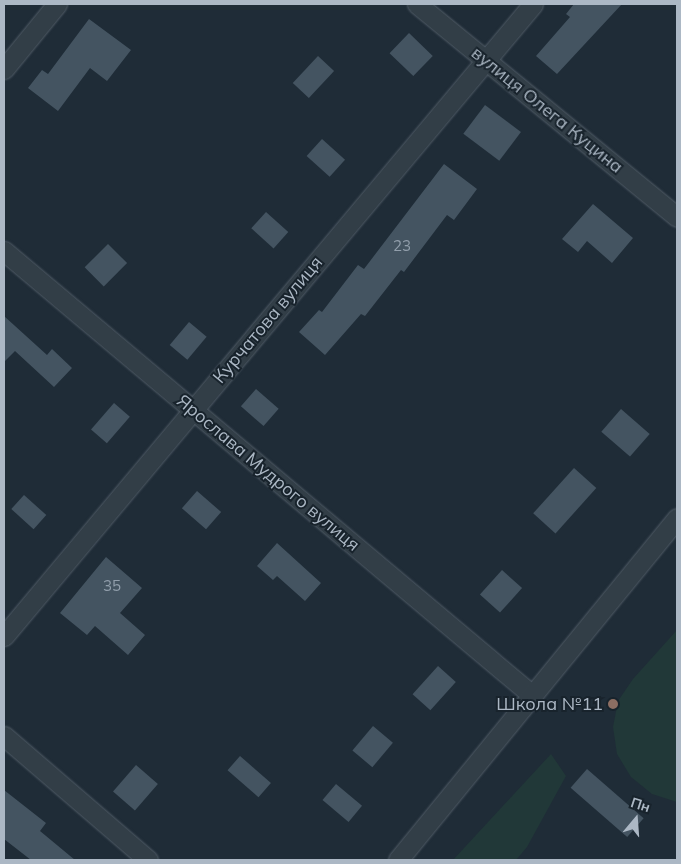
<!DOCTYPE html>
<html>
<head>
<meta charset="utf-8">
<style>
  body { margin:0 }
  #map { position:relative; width:681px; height:864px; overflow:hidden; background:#1f2c37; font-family:Mulish,sans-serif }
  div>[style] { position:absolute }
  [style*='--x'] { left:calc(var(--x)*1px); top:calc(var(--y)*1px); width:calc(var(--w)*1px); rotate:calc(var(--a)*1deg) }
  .green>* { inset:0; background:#213838 }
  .building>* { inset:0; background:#445461; transform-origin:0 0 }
  .roads { filter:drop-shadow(0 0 1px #505b66) drop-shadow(0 0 1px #505b66) }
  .street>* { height:19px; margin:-9.5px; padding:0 9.5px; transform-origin:9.5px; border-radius:9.5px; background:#323e47 }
  .dots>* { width:14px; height:14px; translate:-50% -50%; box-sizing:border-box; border:2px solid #18232c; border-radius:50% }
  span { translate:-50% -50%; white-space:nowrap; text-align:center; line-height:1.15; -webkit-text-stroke:4px #18232c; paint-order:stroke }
  .number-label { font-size:15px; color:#929fac }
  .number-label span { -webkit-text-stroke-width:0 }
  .street-label { font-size:18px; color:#acb8c5 }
  .poi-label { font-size:18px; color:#acb8c5 }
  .right { translate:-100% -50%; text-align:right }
  .frame { position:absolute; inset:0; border:5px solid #acb8c5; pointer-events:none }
  .north { position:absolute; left:611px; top:794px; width:50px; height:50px; -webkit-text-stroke:4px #18232c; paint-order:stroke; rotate:18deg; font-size:14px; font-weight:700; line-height:20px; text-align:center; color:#acb8c5 }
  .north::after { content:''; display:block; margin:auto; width:18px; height:22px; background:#acb8c5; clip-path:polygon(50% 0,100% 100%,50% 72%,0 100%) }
</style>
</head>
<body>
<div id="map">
  <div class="green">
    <div style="clip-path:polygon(677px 630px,677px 802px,652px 794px,631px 777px,617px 754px,613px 727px,618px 701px,633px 679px)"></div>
    <div style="clip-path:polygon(551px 754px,566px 776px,527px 847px,516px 860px,453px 860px)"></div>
  </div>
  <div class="building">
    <div style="clip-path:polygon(574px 4px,622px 4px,557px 74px,536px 56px,570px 17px,566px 14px)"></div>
    <div style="clip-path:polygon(89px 19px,131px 50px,107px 81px,90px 68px,58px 111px,28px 88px,42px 70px,48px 74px)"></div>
    <div style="left:409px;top:33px;width:33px;height:28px;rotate:44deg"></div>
    <div style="left:318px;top:56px;width:22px;height:37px;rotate:43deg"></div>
    <div style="left:485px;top:105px;width:45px;height:36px;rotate:37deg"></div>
    <div style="left:322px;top:139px;width:31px;height:23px;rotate:42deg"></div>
    <div style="clip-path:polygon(444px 164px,477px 189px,454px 220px,447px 215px,404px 272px,401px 270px,365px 316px,361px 314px,325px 355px,299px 332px,319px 310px,322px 312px,358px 265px,364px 269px)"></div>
    <div style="clip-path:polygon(593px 204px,633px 238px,612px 263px,587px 241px,578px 252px,562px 239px)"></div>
    <div style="left:266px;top:212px;width:30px;height:22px;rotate:42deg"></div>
    <div style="left:108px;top:244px;width:27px;height:33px;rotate:45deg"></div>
    <div style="clip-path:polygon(4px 316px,47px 355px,52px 349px,72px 368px,54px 387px,15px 351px,4px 362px)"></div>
    <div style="left:189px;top:322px;width:23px;height:30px;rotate:40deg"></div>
    <div style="left:256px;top:389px;width:30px;height:23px;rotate:41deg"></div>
    <div style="left:114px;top:403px;width:21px;height:35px;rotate:41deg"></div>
    <div style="left:621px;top:409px;width:38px;height:30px;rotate:41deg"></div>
    <div style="left:574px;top:468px;width:30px;height:61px;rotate:42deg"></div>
    <div style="left:197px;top:491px;width:32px;height:23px;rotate:41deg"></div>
    <div style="left:24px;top:495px;width:30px;height:19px;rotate:42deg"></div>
    <div style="clip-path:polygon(277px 543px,321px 583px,305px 601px,277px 576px,273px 580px,257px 566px)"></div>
    <div style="clip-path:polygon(106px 557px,142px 588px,120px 613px,145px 635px,128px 655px,95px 626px,87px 635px,60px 613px)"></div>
    <div style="left:502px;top:570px;width:27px;height:33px;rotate:42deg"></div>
    <div style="left:438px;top:666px;width:24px;height:38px;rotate:42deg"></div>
    <div style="left:373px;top:726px;width:26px;height:32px;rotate:40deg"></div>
    <div style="left:240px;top:756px;width:41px;height:19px;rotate:41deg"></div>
    <div style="left:136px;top:765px;width:29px;height:35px;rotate:41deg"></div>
    <div style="left:587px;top:769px;width:75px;height:25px;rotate:41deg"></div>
    <div style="left:336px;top:784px;width:34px;height:21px;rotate:40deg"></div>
    <div style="clip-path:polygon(4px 790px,46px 823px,40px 831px,75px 860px,31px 860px,4px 839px)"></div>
  </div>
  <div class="roads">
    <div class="street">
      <div style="--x:417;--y:4;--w:336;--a:39.3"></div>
      <div style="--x:4;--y:69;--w:84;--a:-50.8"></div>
      <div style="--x:4;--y:251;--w:690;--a:40.06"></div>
      <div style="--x:4;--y:636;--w:824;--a:-50.07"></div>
      <div style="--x:4;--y:736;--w:190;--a:40.7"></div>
      <div style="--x:398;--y:860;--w:441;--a:-50.8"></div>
    </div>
  </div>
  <div class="dots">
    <div style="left:613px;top:704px;background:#8d6e63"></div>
  </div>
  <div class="number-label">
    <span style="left:402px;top:246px">23</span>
    <span style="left:112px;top:586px">35</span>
  </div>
  <div class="street-label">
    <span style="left:547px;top:110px;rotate:39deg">вулиця Олега Куцина</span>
    <span style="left:268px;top:320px;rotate:-50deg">Курчатова вулиця</span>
    <span style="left:268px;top:473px;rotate:40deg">Ярослава Мудрого вулиця</span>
  </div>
  <div class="poi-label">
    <span class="right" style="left:603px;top:704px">Школа №11</span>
  </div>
  <div class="frame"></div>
  <div class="north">Пн</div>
</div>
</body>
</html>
